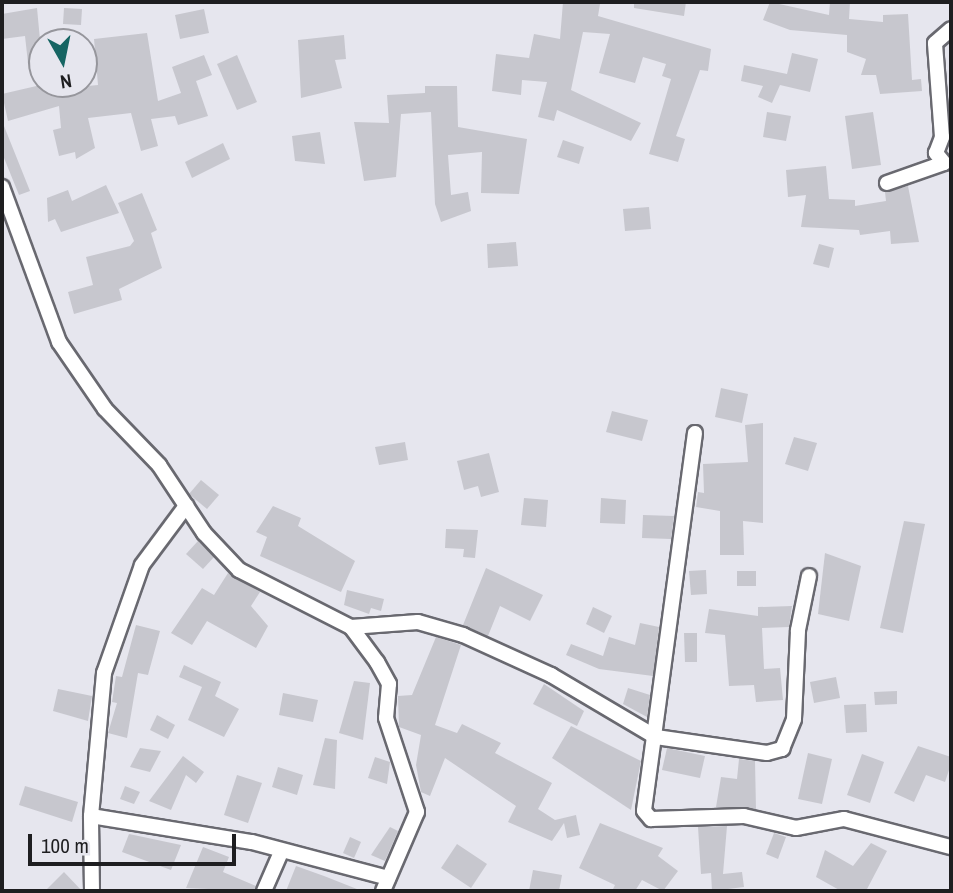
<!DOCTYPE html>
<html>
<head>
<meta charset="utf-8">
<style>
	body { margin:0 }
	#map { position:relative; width:953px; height:893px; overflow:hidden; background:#e6e6ee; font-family:"Archivo Narrow",sans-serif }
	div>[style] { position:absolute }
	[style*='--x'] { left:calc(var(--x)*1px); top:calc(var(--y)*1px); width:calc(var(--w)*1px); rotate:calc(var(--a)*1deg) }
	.building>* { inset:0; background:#c7c7ce }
	.roads { filter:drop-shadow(2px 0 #696970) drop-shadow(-2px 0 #696970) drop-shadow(0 2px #696970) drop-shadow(0 -2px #696970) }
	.minor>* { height:14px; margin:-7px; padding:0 7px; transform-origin:7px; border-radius:7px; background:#fff }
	span { translate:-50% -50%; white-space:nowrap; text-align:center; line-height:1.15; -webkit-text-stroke:7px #e6e6ee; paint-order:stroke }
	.frame { position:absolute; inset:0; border:4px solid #1e1e20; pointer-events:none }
	.north { position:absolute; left:28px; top:28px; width:70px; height:70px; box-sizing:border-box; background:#e6e6ee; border:2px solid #96969c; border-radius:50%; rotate:171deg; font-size:19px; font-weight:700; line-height:28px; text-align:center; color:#1e1e20 }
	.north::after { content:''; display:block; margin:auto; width:24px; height:32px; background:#166563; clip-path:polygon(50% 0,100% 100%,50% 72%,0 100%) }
	.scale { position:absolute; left:28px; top:834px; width:208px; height:32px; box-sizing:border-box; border:4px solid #1e1e20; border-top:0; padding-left:9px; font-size:21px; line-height:24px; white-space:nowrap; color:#1e1e20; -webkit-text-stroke:5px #e6e6ee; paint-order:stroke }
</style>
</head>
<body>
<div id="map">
	<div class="building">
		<div style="clip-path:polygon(563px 2px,600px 4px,598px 16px,711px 49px,708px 71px,700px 70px,676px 136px,685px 139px,678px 162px,649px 154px,671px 79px,662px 76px,666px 64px,643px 57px,635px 83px,599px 73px,610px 34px,583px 32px,571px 90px,641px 123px,631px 141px,557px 110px,554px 121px,538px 117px,547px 82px,522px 80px,521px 95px,492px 91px,496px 54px,529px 58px,534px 34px,560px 39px)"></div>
		<div style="clip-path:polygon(634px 2px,686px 2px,684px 16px,634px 8px)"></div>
		<div style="clip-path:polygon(770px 2px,829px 15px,830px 2px,850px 2px,849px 19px,883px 22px,883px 15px,908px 14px,912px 80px,921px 79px,922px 91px,880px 94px,876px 75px,861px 75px,866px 59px,847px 52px,847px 35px,790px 30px,763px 20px)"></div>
		<div style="clip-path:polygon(37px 8px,42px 61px,28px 63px,25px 36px,2px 39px,2px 14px)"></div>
		<div style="clip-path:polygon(64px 8px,82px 9px,81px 25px,63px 24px)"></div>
		<div style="clip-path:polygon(204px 9px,209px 33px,180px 39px,175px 15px)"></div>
		<div style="clip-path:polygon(147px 33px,158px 101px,181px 93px,172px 67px,204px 55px,212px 75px,196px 81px,208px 116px,178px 125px,175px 116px,151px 119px,158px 146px,141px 151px,131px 113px,88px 118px,95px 148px,76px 159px,75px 152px,59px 156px,53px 130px,61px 128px,59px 106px,8px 121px,2px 94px,45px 84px,46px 90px,98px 85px,94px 39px)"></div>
		<div style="clip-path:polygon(344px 35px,346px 59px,335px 60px,342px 88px,301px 98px,298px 40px)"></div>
		<div style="clip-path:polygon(792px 53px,818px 59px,810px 92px,780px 85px,772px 103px,758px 97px,763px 86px,741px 81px,744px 65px,787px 74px)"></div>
		<div style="clip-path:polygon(237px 55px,257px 102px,237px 110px,217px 64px)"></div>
		<div style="clip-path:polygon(425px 86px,457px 86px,458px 127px,527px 139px,519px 194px,481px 193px,482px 152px,448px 155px,451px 195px,468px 192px,471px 211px,441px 222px,435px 204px,431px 112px,401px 114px,396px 177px,364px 181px,354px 122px,389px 123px,387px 95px,425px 93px)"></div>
		<div style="clip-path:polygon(767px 112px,791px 116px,786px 141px,763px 137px)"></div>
		<div style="clip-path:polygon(873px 112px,881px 165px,852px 169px,845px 116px)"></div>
		<div style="clip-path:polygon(2px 121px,30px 191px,19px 195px,2px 153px)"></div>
		<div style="clip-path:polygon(320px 132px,325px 164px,295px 161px,292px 136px)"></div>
		<div style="clip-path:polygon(563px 140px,584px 147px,579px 164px,557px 157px)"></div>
		<div style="clip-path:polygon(223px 143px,230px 159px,192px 178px,185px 162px)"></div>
		<div style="clip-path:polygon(826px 166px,829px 199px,855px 200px,855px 206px,886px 201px,885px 192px,908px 186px,919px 242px,891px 244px,890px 231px,860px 235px,859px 230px,801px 227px,806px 195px,788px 197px,786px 170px)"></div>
		<div style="clip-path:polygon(106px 185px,119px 213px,61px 232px,55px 219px,48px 222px,47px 198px,68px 190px,72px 201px)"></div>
		<div style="clip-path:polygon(142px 193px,157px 230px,151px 233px,162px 268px,119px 289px,122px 300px,74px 314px,68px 292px,93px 285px,86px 257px,130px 246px,134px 241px,118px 203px)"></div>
		<div style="clip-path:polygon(649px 207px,651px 229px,625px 231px,623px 209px)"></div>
		<div style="clip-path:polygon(516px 242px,518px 266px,488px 268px,487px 244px)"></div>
		<div style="clip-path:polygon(819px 244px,834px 248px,829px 268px,813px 264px)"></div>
		<div style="clip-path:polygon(721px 388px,748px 394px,742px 423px,715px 417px)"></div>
		<div style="clip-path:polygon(612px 411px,648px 420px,642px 441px,606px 432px)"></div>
		<div style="clip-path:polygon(763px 423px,763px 523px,743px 521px,744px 555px,720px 555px,720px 511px,696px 507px,698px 492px,704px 493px,703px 464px,748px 462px,745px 425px)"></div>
		<div style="clip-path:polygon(794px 437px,817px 443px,808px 471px,785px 464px)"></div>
		<div style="clip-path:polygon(405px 442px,408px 460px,379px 465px,375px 447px)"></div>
		<div style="clip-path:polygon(489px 453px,499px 492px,481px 497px,478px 486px,464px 490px,457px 461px)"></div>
		<div style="clip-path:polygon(201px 480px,219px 495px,207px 509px,189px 494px)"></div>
		<div style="clip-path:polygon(524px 498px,548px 500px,546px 527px,521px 525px)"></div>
		<div style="clip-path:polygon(601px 498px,626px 500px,625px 524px,600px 523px)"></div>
		<div style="clip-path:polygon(273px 506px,301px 518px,298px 526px,355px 561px,341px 592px,260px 556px,267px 537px,256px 532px)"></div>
		<div style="clip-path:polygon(643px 515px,674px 516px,671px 539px,642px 538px)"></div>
		<div style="clip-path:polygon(904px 521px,925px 524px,903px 633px,880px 628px)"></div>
		<div style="clip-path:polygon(446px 529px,478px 530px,475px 558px,463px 557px,464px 549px,445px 548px)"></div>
		<div style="clip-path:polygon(198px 541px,214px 557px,203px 569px,186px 554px)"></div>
		<div style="clip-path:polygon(825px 553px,861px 566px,849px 621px,818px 614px)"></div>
		<div style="clip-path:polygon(486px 568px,543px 595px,530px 621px,500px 606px,488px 636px,463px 625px)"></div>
		<div style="clip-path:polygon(706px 570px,707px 594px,691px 595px,689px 571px)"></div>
		<div style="clip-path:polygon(737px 571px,756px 571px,756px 586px,737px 586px)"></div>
		<div style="clip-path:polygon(228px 573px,260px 592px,251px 606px,268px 626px,256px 648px,207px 621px,192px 645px,171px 633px,202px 588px,214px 595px)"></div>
		<div style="clip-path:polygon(347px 590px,384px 599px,381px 611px,371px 608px,369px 614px,344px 605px)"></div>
		<div style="clip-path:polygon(792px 606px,789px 627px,762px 628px,764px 669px,780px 668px,783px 700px,756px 702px,754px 685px,729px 686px,725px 635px,705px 633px,709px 609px,758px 616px,758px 607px)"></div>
		<div style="clip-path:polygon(593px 607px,612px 616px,604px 633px,586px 624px)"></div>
		<div style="clip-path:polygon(640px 623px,659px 627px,653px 676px,599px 669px,566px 655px,571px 644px,603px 656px,609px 637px,635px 645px)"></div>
		<div style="clip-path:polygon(136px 625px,160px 631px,148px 675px,138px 673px,127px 738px,108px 733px,117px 703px,112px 702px,116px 676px,122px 677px)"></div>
		<div style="clip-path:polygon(684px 633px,697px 633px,697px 662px,685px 662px)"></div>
		<div style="clip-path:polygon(436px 637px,461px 645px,435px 725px,457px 733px,462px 724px,501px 743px,495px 753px,552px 783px,538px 809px,555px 820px,576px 815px,580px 835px,567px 838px,564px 823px,552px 841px,508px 822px,516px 806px,445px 758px,430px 796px,421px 792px,416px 765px,421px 735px,399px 727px,398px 696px,412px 695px)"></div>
		<div style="clip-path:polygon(184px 665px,221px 682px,215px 696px,239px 709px,224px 737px,188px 720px,202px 687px,179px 677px)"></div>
		<div style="clip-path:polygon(836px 677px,840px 698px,814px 703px,810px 682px)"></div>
		<div style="clip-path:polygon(354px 681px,370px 683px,363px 740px,339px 733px)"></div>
		<div style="clip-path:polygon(544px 684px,584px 711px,577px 726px,533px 704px)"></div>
		<div style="clip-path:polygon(628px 688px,650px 695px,647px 717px,623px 704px)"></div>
		<div style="clip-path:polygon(58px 689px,92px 696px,88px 721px,53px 711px)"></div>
		<div style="clip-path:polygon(897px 691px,897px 704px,875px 705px,874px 692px)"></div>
		<div style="clip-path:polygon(283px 693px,318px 700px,313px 722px,279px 715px)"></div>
		<div style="clip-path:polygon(866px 704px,867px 732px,846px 733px,844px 705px)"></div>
		<div style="clip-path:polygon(157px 715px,175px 725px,168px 739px,150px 730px)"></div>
		<div style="clip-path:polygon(571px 726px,641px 761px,631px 810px,552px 758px)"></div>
		<div style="clip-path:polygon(325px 738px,337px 740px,335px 789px,313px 785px)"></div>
		<div style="clip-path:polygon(918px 746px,951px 757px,951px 764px,945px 782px,926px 775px,914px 802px,894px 793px)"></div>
		<div style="clip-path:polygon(140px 748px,161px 751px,150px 772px,130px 767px)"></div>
		<div style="clip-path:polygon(667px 748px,705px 756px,700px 778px,662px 770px)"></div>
		<div style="clip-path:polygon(808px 753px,832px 759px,822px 804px,798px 799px)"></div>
		<div style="clip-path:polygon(862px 754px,884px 762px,870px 803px,847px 795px)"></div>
		<div style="clip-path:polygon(183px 756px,204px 772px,196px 783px,186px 775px,171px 810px,149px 801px)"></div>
		<div style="clip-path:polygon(375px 757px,390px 762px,387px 784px,368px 778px)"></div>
		<div style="clip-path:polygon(739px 759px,755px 761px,756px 809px,716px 807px,721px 777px,737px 779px)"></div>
		<div style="clip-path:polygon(278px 767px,303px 775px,297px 795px,272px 787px)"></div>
		<div style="clip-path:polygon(237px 775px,262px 783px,248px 823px,224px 815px)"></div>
		<div style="clip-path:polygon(25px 786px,78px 802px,72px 822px,19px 805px)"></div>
		<div style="clip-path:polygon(125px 786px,140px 792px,134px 804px,120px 799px)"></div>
		<div style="clip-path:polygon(600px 823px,663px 848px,658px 856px,678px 871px,663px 891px,642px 880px,635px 891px,612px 891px,615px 885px,579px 868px)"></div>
		<div style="clip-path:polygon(727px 826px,723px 874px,742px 872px,744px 887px,712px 891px,711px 873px,701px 874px,698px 827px)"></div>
		<div style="clip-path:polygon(390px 827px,398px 831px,385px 861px,371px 855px)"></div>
		<div style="clip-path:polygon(774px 833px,786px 837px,778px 859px,766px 854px)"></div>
		<div style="clip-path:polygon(129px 834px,181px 845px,171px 870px,122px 852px)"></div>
		<div style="clip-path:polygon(350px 837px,361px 842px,354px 858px,343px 853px)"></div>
		<div style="clip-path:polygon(871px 843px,887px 851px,866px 891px,841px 891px,816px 877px,825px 850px,853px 866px)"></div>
		<div style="clip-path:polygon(457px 844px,487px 864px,471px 888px,441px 868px)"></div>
		<div style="clip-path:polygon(203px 847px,229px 857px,223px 872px,256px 886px,254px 891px,186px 888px)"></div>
		<div style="clip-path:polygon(296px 866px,324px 876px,362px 891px,286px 891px)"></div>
		<div style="clip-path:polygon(533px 870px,562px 875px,559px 891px,529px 891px)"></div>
		<div style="clip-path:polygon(64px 872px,82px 891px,45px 891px)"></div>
	</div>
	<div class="roads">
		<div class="minor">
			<div style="--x:887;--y:183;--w:60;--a:-19.3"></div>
			<div style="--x:944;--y:163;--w:13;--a:-129"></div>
			<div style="--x:936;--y:153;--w:17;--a:-69"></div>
			<div style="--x:942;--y:137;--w:94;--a:-94.3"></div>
			<div style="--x:935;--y:43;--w:21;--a:-41"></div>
			<div style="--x:2;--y:187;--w:165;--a:69.8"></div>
			<div style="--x:59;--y:342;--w:81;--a:55.5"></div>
			<div style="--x:105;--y:409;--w:78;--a:46"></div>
			<div style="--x:159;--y:465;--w:82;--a:56.5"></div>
			<div style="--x:204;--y:533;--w:51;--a:46.6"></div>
			<div style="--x:239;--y:570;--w:126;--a:27"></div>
			<div style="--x:351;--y:627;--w:44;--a:53.4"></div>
			<div style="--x:377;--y:662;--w:25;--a:61"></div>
			<div style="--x:389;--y:684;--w:34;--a:95"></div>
			<div style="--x:386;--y:718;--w:99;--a:71.7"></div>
			<div style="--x:417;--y:812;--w:86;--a:113.3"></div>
			<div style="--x:695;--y:433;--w:381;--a:97.7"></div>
			<div style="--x:644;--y:811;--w:11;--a:49"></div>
			<div style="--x:651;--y:819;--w:93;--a:-1.8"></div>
			<div style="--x:744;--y:816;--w:53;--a:13"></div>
			<div style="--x:796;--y:828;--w:49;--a:-10.6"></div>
			<div style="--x:844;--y:819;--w:111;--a:14.7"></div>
			<div style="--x:351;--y:627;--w:67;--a:-4.3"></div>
			<div style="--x:418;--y:622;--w:47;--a:16.1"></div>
			<div style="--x:463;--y:635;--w:97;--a:24.4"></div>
			<div style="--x:551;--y:675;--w:122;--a:30.6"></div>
			<div style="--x:656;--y:737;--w:112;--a:8.2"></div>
			<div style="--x:767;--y:753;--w:16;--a:-15"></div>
			<div style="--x:782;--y:749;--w:32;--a:-68"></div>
			<div style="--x:794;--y:719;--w:89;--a:-87.4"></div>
			<div style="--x:798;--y:630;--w:55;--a:-78.5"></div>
			<div style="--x:91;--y:816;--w:163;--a:9.2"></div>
			<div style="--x:252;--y:842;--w:141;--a:14.8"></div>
			<div style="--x:92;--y:891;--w:75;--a:-90.8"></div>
			<div style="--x:91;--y:816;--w:144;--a:-84.8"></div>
			<div style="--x:104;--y:673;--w:114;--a:-70.6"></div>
			<div style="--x:142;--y:565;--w:74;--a:-53.3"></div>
			<div style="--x:264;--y:891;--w:43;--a:-66.4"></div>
		</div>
	</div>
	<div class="frame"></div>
	<div class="north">N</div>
	<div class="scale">100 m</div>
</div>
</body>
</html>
